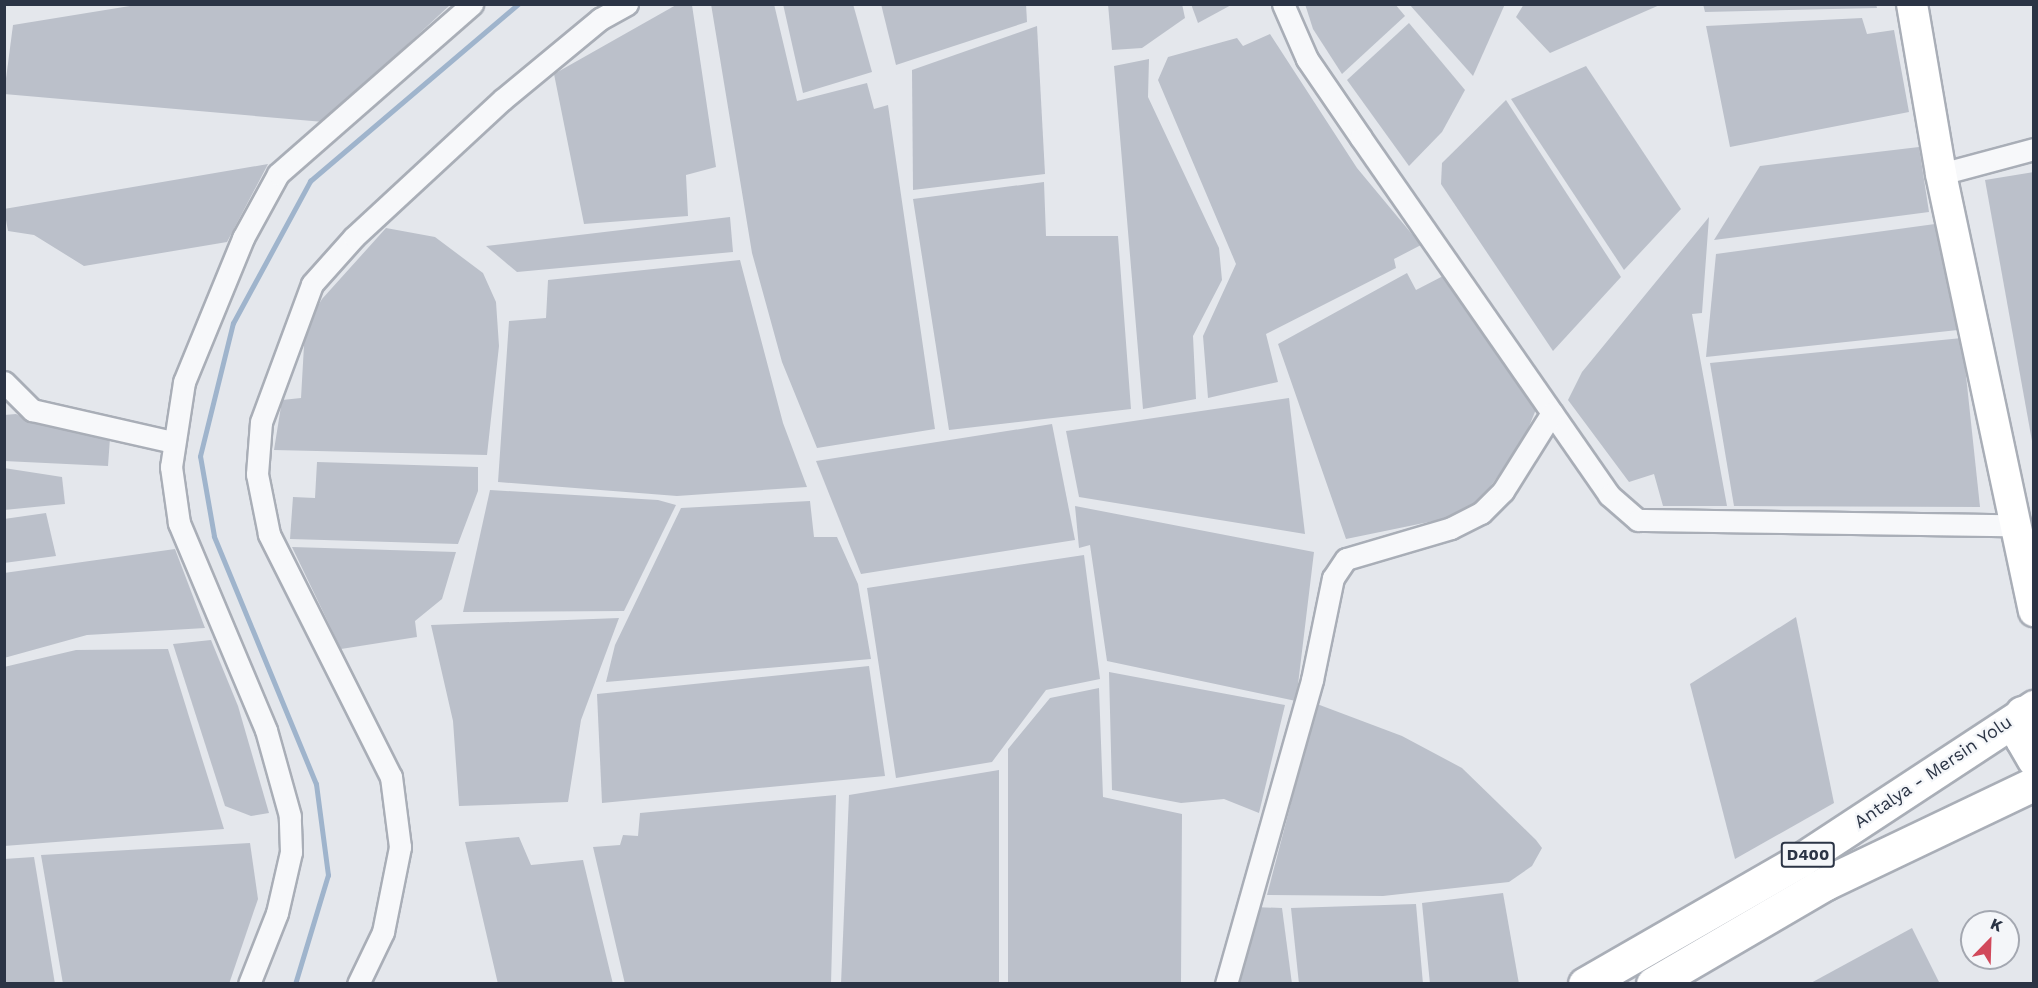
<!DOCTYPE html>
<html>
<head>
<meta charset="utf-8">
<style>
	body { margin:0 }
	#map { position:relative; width:2038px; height:988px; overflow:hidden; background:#e4e7ec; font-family:"Work Sans",sans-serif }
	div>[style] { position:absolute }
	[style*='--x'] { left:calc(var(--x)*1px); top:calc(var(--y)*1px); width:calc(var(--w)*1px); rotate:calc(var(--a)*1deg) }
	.stream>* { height:5px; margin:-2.5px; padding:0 2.5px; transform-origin:2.5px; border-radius:2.5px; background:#9fb4cc }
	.building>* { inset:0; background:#bbc0ca }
	.roads { filter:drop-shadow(2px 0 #a9aeb7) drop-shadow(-2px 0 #a9aeb7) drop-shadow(0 2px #a9aeb7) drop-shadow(0 -2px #a9aeb7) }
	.street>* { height:21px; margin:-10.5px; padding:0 10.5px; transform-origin:10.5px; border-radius:10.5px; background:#f7f8fa }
	.secondary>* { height:30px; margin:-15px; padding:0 15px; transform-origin:15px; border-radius:15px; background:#fff }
	.highway>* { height:33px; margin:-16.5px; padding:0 16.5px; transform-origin:16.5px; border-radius:16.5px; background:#fff }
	span { translate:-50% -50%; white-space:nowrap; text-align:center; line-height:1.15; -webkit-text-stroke:4.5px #f4f6f9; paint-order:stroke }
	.shield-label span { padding:2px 4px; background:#f4f6f9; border:2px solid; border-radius:4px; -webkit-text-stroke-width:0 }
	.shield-label { font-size:16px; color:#2b3445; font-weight:700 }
	.street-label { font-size:18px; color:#2b3445 }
	.frame { position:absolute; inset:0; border:6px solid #2b3445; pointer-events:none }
	.north { position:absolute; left:1960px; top:910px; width:60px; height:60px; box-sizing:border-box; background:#f4f6f9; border:2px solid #a4a8b1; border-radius:50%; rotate:23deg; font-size:16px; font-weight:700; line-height:24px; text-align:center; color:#2b3445 }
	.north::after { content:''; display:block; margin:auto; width:21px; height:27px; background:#d1495b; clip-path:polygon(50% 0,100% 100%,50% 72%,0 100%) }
</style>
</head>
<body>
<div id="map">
	<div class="stream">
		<div style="--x:295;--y:984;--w:114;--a:-73.2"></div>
		<div style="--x:328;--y:875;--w:92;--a:-97.5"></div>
		<div style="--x:316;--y:784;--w:268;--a:-112.4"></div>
		<div style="--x:214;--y:536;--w:81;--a:-99.9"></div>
		<div style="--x:200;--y:456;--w:137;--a:-76.1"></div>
		<div style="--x:233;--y:323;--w:162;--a:-61.5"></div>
		<div style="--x:310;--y:181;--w:273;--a:-40.4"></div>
	</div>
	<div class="building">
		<div style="clip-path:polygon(711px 4px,774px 4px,797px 101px,867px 83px,874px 109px,888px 105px,935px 429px,817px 448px,782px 362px,752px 253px)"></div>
		<div style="clip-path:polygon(783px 4px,853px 4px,872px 72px,803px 93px)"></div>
		<div style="clip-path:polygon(881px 4px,1026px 4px,1027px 22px,896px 65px)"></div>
		<div style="clip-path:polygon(1108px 4px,1182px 4px,1185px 18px,1142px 48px,1112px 50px)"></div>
		<div style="clip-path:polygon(1191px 4px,1233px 4px,1198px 23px)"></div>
		<div style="clip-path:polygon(1305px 4px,1395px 4px,1405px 16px,1342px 74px,1313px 29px)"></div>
		<div style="clip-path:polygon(1409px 4px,1505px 4px,1473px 76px)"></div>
		<div style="clip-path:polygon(1524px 4px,1662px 4px,1550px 53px,1516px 17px)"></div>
		<div style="clip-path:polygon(1703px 4px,1876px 4px,1877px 8px,1705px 12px)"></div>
		<div style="clip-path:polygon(136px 5px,450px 5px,324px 122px,4px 94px,13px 25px)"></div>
		<div style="clip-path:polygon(676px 5px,692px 5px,716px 167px,686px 175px,688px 216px,584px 224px,554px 74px)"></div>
		<div style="clip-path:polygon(1862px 18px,1867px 34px,1894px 30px,1909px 112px,1730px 147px,1706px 26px)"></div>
		<div style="clip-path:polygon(1409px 23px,1465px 90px,1442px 132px,1409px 166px,1347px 80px)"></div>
		<div style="clip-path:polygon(1037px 26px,1045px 174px,913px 190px,912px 70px)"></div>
		<div style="clip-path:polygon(1270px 34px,1357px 168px,1421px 245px,1394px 259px,1396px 268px,1266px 334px,1278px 382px,1208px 398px,1203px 336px,1236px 264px,1158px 80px,1168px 57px,1237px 38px,1243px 46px)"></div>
		<div style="clip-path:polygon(1149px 59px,1148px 97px,1219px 248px,1222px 280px,1193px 336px,1196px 399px,1143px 409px,1114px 66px)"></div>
		<div style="clip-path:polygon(1586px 66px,1681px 209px,1624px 270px,1511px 99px)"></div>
		<div style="clip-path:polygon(1506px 100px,1621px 277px,1553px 351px,1441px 184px,1442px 163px)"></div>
		<div style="clip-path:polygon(1919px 147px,1929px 212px,1714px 240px,1760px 166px)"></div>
		<div style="clip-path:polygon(268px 164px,227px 242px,84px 266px,34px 235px,8px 231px,4px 209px)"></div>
		<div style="clip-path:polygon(2034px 172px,2034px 441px,2032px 441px,1985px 180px)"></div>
		<div style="clip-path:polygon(1044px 182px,1046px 236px,1118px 236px,1131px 409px,949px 430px,913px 199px)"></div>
		<div style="clip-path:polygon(730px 217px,733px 252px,517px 272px,486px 246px)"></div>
		<div style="clip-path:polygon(1709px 217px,1702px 313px,1692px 314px,1727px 506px,1663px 506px,1654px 474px,1629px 482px,1568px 400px,1582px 372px)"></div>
		<div style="clip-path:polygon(1935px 224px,1958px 330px,1706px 357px,1716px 254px)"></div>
		<div style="clip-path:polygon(386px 228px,435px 237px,483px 273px,496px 302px,499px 346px,487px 455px,274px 450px,282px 400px,301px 398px,305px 328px,322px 299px)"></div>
		<div style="clip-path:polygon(740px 260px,783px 423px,807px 487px,677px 496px,498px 482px,509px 321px,546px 318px,548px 280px)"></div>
		<div style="clip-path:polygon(1407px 273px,1416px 290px,1445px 275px,1537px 407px,1523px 441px,1485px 494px,1458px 516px,1346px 539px,1278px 344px)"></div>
		<div style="clip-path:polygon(1962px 338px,1980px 507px,1734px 506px,1710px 363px)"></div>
		<div style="clip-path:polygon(1289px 398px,1305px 534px,1079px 497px,1066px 431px)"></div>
		<div style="clip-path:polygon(16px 414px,32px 422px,110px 438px,108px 466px,4px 461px,4px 415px)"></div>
		<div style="clip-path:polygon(1052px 424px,1075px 540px,861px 574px,816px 461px)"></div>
		<div style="clip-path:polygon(317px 462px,478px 467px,478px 491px,458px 544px,290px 539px,293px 497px,315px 498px)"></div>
		<div style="clip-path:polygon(4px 468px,62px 477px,65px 504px,4px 510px)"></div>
		<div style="clip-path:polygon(490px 490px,658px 500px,676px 505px,624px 611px,463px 612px)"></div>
		<div style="clip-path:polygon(810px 501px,814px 537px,837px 537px,858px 584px,871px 659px,606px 682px,615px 645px,681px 508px)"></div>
		<div style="clip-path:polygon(1075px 506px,1314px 552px,1296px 701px,1107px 661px,1090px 545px,1079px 548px)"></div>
		<div style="clip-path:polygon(46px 513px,56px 556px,4px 563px,4px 519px)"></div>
		<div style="clip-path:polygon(292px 547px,456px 552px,442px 599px,415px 621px,417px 637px,341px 649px)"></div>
		<div style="clip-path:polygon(175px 549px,205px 628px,87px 635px,4px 658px,4px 573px)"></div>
		<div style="clip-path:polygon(1084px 555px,1100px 679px,1046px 690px,992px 762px,896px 778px,867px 588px)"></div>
		<div style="clip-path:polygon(1796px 617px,1834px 803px,1735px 859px,1690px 684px)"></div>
		<div style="clip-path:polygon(619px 618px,581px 720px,568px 802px,459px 806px,453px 721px,431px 625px)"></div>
		<div style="clip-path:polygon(211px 640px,238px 706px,269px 813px,251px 816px,225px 806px,173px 644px)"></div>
		<div style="clip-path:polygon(168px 649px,224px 829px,4px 846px,4px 667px,76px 650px)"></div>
		<div style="clip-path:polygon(869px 666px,885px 776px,602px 803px,597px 694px)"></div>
		<div style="clip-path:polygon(1109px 672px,1285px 705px,1259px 813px,1224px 799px,1181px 803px,1112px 790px)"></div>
		<div style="clip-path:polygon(1099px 688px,1103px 797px,1182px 814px,1181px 984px,1008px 984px,1008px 749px,1050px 698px)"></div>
		<div style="clip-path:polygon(1317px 704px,1402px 736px,1462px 768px,1536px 840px,1542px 848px,1532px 866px,1509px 882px,1383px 896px,1267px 895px)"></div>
		<div style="clip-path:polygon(999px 770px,999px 984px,841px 984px,849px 795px)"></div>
		<div style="clip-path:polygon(836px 795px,831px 984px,625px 984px,593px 847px,620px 845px,623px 835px,638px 836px,640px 813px)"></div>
		<div style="clip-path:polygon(519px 837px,531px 865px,583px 860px,613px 984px,498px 984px,465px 842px)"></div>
		<div style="clip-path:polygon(250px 843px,258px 899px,229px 984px,63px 984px,41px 855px)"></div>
		<div style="clip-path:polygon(34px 857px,55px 984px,4px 984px,4px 859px)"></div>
		<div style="clip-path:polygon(1503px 893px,1519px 984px,1430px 984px,1422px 903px)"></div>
		<div style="clip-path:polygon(1416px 904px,1423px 984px,1299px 984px,1291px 908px)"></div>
		<div style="clip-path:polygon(1253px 907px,1282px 908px,1292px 984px,1234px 984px)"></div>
		<div style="clip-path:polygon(1912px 928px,1940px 984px,1809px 984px)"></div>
	</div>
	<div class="roads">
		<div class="street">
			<div style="--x:1283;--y:4;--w:60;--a:66.4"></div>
			<div style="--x:1307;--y:59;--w:96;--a:55.6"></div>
			<div style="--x:1361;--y:138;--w:435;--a:55.2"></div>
			<div style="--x:1609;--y:495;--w:38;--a:41"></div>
			<div style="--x:1638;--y:520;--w:376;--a:0.8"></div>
			<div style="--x:1941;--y:174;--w:96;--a:-15"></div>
			<div style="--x:4;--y:382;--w:40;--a:45"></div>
			<div style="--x:32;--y:410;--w:145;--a:12.8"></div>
			<div style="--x:249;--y:984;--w:76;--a:-68.5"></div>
			<div style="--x:277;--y:913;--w:63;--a:-77.1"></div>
			<div style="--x:291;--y:852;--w:36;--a:-92"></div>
			<div style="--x:290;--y:816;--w:89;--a:-105.6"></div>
			<div style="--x:266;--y:730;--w:225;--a:-112.8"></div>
			<div style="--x:179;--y:523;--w:57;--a:-98.1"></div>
			<div style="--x:171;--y:467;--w:86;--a:-81.3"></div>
			<div style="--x:184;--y:382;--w:156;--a:-67.7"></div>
			<div style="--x:243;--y:238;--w:73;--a:-61.3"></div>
			<div style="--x:278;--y:174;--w:258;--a:-41.2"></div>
			<div style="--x:358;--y:984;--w:58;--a:-64.3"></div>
			<div style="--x:383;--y:932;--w:87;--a:-78.7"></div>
			<div style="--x:400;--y:847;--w:71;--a:-97.3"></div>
			<div style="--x:391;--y:777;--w:272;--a:-116.7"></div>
			<div style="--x:269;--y:534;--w:61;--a:-101.3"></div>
			<div style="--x:257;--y:474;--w:52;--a:-85.6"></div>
			<div style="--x:261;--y:422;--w:147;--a:-69.7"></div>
			<div style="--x:312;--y:284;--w:63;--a:-48.2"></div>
			<div style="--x:354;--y:237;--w:202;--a:-42.8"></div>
			<div style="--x:502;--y:100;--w:127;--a:-39.6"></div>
			<div style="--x:600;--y:19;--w:31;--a:-29"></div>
			<div style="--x:1226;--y:984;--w:316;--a:-74.2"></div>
			<div style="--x:1312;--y:680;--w:104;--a:-78.4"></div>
			<div style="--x:1333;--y:578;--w:23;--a:-56"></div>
			<div style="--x:1346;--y:559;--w:109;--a:-16.4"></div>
			<div style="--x:1451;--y:528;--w:34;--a:-27"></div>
			<div style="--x:1481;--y:513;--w:31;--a:-45"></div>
			<div style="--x:1503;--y:491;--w:92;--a:-57.9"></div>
		</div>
		<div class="secondary">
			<div style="--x:1912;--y:4;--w:172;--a:80.3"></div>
			<div style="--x:1941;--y:174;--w:447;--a:78"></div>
		</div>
		<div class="highway">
			<div style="--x:2022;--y:713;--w:26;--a:90"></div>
			<div style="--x:2022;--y:739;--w:24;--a:60"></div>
			<div style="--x:1585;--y:984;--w:249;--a:-29.9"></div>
			<div style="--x:1801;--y:860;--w:279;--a:-33.3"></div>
			<div style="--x:1653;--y:984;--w:200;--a:-30.3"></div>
			<div style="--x:1826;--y:883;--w:230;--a:-25.5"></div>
		</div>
	</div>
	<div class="shield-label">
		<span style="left:1808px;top:855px">D400</span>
	</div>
	<div class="street-label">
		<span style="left:1933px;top:772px;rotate:-34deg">Antalya - Mersin Yolu</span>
	</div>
	<div class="frame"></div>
	<div class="north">K</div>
</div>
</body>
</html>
